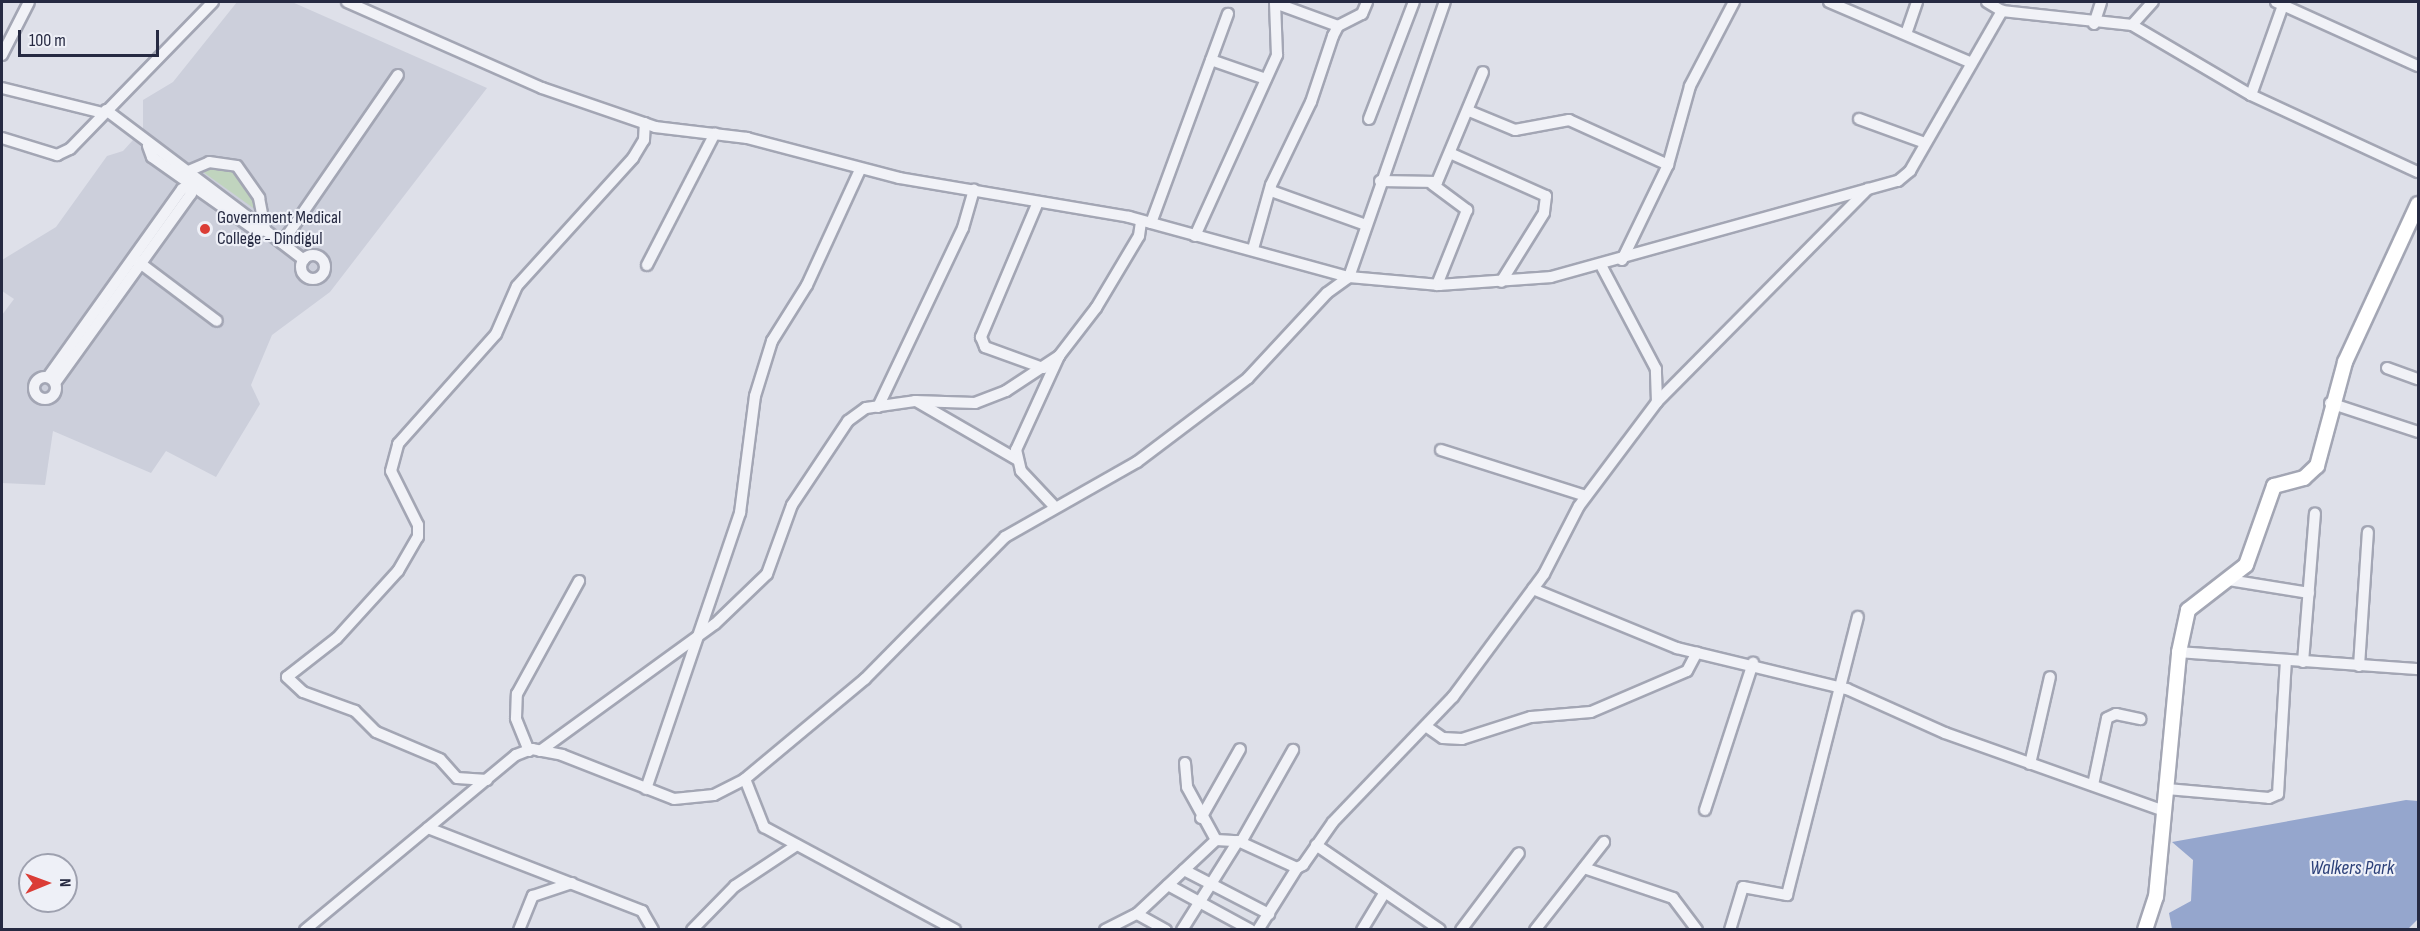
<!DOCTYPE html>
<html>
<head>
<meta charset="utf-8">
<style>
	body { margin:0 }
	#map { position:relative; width:2420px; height:931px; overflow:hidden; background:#dee0e9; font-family:"Sofia Sans Condensed",sans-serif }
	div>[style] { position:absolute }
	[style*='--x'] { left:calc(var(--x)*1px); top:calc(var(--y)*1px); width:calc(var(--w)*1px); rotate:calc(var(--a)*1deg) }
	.built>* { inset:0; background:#cccfdb }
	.green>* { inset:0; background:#c0d4be }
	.water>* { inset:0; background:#95a6cd }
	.roads { filter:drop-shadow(2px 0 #a3a6b4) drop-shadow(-2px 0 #a3a6b4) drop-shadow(0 2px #a3a6b4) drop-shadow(0 -2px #a3a6b4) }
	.minor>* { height:10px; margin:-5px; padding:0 5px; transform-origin:5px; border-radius:5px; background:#f1f2f7 }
	.minor>.ring { margin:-5px; padding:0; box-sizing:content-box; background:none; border:10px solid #f1f2f7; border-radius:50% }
	.major>* { height:14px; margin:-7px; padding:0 7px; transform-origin:7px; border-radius:7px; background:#fff }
	.dots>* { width:16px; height:16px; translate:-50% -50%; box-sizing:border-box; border:3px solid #eef0f7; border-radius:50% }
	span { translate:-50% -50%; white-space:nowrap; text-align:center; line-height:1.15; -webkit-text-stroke:4.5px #eef0f7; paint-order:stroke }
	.poi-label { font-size:18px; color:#262a42 }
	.left { translate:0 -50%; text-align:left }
	.water-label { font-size:20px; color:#2c4079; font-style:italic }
	.frame { position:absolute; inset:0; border:3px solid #262a42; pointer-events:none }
	.north { position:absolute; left:18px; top:853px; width:60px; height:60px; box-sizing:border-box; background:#eef0f7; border:2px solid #9ea1af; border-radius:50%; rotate:89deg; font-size:16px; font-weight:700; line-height:24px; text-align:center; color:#262a42 }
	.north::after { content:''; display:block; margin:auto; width:21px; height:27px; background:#db3d36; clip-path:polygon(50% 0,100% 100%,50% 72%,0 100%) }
	.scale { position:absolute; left:18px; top:30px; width:141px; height:27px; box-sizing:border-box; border:3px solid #262a42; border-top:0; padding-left:8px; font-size:18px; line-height:21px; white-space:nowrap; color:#262a42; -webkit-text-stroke:4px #eef0f7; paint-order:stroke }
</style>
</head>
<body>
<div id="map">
	<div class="built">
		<div style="clip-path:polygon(237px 2px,292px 2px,487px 88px,330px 292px,272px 335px,251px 385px,260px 404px,216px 477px,166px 451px,151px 473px,53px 431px,45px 485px,2px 483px,2px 315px,14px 299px,2px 291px,2px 260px,56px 227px,107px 156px,123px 151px,143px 129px,143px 100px,173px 82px)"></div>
	</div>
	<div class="green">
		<div style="clip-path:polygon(206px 166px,233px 170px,260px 213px,199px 169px)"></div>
	</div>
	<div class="water">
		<div style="clip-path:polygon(2406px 800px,2418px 801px,2418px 919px,2408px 929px,2172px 929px,2169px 913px,2191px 901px,2193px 860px,2172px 842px)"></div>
	</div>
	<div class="roads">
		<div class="minor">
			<div style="--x:347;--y:2;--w:213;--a:23.8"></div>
			<div style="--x:542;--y:88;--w:120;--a:19"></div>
			<div style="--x:655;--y:127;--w:93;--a:6.8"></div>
			<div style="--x:747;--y:138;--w:157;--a:14.7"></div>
			<div style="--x:899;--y:178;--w:233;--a:9.6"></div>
			<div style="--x:1129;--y:217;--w:228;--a:15.3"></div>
			<div style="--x:1349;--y:277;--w:291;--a:-70.8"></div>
			<div style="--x:1829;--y:2;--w:153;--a:23.1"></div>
			<div style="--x:1987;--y:2;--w:17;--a:31"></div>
			<div style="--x:2276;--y:2;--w:156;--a:24.3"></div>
			<div style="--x:2094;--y:24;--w:23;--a:-72"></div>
			<div style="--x:2132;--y:25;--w:138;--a:30.5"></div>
			<div style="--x:2251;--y:95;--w:184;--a:24.8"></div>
			<div style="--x:1906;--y:34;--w:34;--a:-71"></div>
			<div style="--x:2;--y:55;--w:59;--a:-63"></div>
			<div style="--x:1211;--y:60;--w:58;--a:19.1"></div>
			<div style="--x:2;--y:88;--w:104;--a:13.9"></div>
			<div style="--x:2251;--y:95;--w:96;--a:-70.4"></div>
			<div style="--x:106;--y:110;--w:199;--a:37"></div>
			<div style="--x:265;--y:230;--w:7;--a:164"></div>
			<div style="--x:258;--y:232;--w:130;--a:-144.7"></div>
			<div style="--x:152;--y:157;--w:12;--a:-110"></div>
			<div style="--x:1469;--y:111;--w:50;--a:22.4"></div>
			<div style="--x:1515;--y:130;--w:55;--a:-10.5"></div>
			<div style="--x:1569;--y:120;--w:109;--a:24.4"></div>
			<div style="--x:1369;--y:119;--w:125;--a:-69"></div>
			<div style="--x:1859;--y:119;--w:70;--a:20"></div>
			<div style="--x:2;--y:138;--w:58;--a:17.2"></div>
			<div style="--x:57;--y:155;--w:14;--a:-25"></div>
			<div style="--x:70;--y:149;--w:205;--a:-45.8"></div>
			<div style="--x:1452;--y:154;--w:103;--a:24.1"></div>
			<div style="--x:1546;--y:196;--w:17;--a:97"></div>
			<div style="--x:1544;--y:213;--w:81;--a:121.9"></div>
			<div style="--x:186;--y:172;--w:25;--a:-23"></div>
			<div style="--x:209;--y:162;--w:28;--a:8"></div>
			<div style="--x:237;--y:166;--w:39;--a:55"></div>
			<div style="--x:259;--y:198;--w:33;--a:79"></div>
			<div style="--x:265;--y:230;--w:49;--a:37.6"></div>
			<div style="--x:1380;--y:181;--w:57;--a:1"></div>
			<div style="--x:1437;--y:182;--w:119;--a:-67.3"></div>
			<div style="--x:1432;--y:184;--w:44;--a:36.6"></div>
			<div style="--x:1467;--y:210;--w:81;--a:111.8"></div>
			<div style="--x:1271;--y:191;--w:98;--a:19.7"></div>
			<div style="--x:1038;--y:202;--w:147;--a:112.9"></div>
			<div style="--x:981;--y:337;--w:11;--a:68"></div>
			<div style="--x:985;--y:347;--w:62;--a:19.9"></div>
			<div style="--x:1151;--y:223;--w:223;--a:-69.8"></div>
			<div style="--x:1195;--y:236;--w:199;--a:-65.6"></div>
			<div style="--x:1277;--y:55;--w:52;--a:-92.2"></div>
			<div style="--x:1275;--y:3;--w:67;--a:20.1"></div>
			<div style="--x:282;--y:243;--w:204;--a:-55.4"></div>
			<div style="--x:1253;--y:249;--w:66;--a:-74.3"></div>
			<div style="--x:1271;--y:185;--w:92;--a:-64.3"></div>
			<div style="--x:1311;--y:102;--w:70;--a:-71.6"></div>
			<div style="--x:1333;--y:36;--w:11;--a:-63"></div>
			<div style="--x:1338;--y:26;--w:27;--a:-27"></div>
			<div style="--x:1362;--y:14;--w:13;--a:-67"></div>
			<div class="ring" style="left:301px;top:255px;width:14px;height:14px"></div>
			<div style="--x:136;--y:260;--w:101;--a:37"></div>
			<div style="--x:1622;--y:260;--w:106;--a:-64.2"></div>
			<div style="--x:1668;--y:165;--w:82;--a:-74.4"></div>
			<div style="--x:1690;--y:86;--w:95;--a:-62.4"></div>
			<div style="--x:647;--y:265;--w:148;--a:-62.7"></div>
			<div style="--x:2387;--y:368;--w:33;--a:20"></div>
			<div class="ring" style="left:34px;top:377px;width:12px;height:12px"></div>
			<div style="--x:48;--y:377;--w:231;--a:-54.5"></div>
			<div style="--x:182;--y:189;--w:10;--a:-24"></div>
			<div style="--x:55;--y:383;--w:233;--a:-54.3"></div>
			<div style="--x:191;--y:194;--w:13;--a:-77"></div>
			<div style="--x:916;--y:401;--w:116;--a:30.1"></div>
			<div style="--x:1657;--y:402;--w:300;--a:-45.3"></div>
			<div style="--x:2330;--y:403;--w:93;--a:18.2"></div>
			<div style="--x:878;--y:407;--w:198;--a:-64.6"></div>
			<div style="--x:963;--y:228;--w:40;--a:-74"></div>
			<div style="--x:1441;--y:450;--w:152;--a:17.6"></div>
			<div style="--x:1053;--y:505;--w:47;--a:-133.3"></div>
			<div style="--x:1021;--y:471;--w:22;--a:-103"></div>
			<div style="--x:1016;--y:450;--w:103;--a:-65.4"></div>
			<div style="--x:2229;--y:580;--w:81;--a:9.2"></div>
			<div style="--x:1533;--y:589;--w:156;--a:22.3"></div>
			<div style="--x:1677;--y:648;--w:175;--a:13.6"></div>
			<div style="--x:1847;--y:689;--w:107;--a:24.2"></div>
			<div style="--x:1945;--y:733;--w:232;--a:19.6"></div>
			<div style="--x:2179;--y:652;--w:240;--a:4.1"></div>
			<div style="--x:2303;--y:662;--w:149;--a:-85.4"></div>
			<div style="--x:2359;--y:666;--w:134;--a:-86.2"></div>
			<div style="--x:1427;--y:727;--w:19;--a:35"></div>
			<div style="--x:1443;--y:738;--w:19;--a:3"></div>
			<div style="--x:1462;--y:739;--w:72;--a:-17.7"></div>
			<div style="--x:1531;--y:717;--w:60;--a:-4.8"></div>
			<div style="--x:1591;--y:712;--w:104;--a:-23.1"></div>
			<div style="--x:1687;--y:671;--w:21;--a:-62"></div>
			<div style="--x:529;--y:751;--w:35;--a:-112"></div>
			<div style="--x:516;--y:718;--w:24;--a:-88"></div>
			<div style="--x:517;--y:694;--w:129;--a:-61.2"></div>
			<div style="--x:540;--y:751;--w:216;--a:-36"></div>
			<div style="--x:715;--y:624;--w:72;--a:-43.9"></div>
			<div style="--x:767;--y:574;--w:73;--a:-70.1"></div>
			<div style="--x:792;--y:505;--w:101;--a:-56.3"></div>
			<div style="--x:848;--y:421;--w:22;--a:-36"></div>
			<div style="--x:866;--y:408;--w:49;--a:-8.1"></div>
			<div style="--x:915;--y:401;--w:60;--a:1.9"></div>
			<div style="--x:975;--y:403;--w:33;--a:-21"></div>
			<div style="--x:1006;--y:391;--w:64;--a:-33.4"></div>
			<div style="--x:1059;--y:356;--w:61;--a:-52.4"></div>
			<div style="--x:1096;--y:308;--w:84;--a:-59.2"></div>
			<div style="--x:1139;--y:236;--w:15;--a:-82"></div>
			<div style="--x:1185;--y:763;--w:24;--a:85"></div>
			<div style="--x:1187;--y:787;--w:60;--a:61.3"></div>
			<div style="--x:2030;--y:764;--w:89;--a:-77.1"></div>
			<div style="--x:745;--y:779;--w:52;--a:68.4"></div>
			<div style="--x:764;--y:827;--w:217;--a:28.3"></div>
			<div style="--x:487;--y:780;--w:30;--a:-176"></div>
			<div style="--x:457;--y:778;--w:25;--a:-132"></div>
			<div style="--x:440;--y:759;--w:69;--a:-157.1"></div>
			<div style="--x:376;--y:732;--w:30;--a:-135"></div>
			<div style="--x:355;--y:711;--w:55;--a:-159.9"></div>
			<div style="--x:303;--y:692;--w:22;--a:-137"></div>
			<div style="--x:287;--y:677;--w:63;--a:-38"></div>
			<div style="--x:337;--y:638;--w:91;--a:-47.7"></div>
			<div style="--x:398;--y:571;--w:39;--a:-60"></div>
			<div style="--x:418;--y:537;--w:12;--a:-90"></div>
			<div style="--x:418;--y:525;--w:60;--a:-116.6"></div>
			<div style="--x:391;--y:471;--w:28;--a:-75"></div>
			<div style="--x:398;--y:444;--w:147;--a:-48.3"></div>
			<div style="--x:496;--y:334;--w:52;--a:-66.4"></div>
			<div style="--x:517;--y:286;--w:173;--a:-47.8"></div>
			<div style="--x:633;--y:158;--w:21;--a:-59"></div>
			<div style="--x:644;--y:140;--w:17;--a:-87"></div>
			<div style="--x:2093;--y:785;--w:68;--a:-78.2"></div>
			<div style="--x:2107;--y:718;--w:10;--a:-24"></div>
			<div style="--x:2116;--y:714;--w:25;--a:12"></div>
			<div style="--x:646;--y:789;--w:292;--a:-71.2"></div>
			<div style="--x:740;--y:513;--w:118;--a:-82.7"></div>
			<div style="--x:755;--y:396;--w:58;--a:-72.8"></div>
			<div style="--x:772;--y:341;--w:66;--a:-58"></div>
			<div style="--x:807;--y:285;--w:127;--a:-65.3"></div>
			<div style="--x:2167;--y:789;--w:102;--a:5"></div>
			<div style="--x:2269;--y:798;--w:10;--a:-24"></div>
			<div style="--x:2278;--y:794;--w:133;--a:-86.6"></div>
			<div style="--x:1705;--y:810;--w:155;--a:-71.9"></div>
			<div style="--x:1201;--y:818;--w:79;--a:-60.5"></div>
			<div style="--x:428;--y:828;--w:230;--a:21.2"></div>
			<div style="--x:642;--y:911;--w:22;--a:60"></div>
			<div style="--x:1241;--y:842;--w:106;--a:-60.5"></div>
			<div style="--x:1316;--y:845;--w:150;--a:34.4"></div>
			<div style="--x:1584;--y:868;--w:94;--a:18.6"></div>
			<div style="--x:1673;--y:898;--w:40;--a:53"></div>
			<div style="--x:1184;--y:870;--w:96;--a:27.4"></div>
			<div style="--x:1168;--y:885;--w:94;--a:28.5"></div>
			<div style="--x:1137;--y:914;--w:33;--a:29"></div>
			<div style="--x:305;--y:930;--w:274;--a:-39.7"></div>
			<div style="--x:516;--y:755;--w:17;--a:-21"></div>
			<div style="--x:532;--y:749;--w:31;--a:11"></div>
			<div style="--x:562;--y:755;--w:120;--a:21.4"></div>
			<div style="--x:674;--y:799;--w:40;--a:-5.7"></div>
			<div style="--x:714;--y:795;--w:35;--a:-27"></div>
			<div style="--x:745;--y:779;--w:156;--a:-39.8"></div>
			<div style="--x:865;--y:679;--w:199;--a:-45.4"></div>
			<div style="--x:1005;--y:537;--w:152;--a:-29.6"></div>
			<div style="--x:1137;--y:462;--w:139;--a:-37.1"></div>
			<div style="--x:1248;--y:378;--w:116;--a:-47.1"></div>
			<div style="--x:1327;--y:293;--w:27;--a:-36"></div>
			<div style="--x:1349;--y:277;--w:91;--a:5"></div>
			<div style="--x:1440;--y:285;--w:111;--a:-4.1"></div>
			<div style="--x:1551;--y:277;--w:360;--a:-15.5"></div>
			<div style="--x:1898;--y:181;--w:16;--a:-40"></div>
			<div style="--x:1910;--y:171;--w:185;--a:-60.1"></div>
			<div style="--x:2002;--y:11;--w:131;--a:6.1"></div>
			<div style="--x:2132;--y:25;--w:31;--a:-48"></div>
			<div style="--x:519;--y:930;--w:37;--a:-68"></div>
			<div style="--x:533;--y:896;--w:41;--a:-18.4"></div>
			<div style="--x:692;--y:930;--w:62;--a:-45.7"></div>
			<div style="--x:735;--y:886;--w:74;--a:-33.5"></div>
			<div style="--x:1105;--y:930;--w:36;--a:-27"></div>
			<div style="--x:1137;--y:914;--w:108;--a:-43.1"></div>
			<div style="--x:1216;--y:840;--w:22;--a:3"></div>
			<div style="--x:1238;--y:841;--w:65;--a:24.6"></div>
			<div style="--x:1297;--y:868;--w:7;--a:-27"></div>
			<div style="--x:1303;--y:865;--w:52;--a:-55.1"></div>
			<div style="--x:1333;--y:822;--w:173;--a:-46.2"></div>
			<div style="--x:1453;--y:697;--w:153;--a:-53.5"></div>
			<div style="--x:1544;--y:574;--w:76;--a:-62.8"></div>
			<div style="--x:1579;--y:506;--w:130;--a:-53.1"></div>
			<div style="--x:1657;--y:402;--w:33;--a:-92"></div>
			<div style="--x:1656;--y:369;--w:115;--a:-117.9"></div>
			<div style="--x:1182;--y:930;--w:105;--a:-57.8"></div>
			<div style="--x:1258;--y:930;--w:73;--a:-57.8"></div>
			<div style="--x:1362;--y:930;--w:44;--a:-58.8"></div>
			<div style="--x:1461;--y:930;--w:96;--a:-53"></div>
			<div style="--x:1535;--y:930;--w:112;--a:-51.9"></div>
			<div style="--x:1730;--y:930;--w:45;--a:-73.2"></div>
			<div style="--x:1743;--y:887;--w:45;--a:10.3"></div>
			<div style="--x:1787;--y:895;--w:287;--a:-75.7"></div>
		</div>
		<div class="major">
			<div style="--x:2145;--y:930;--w:35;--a:-72"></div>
			<div style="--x:2156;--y:897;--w:246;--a:-84.6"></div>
			<div style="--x:2179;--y:652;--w:43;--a:-77.9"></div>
			<div style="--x:2188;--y:610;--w:73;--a:-37.8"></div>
			<div style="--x:2246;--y:565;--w:84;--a:-70.5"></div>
			<div style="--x:2274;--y:486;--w:31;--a:-15"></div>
			<div style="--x:2304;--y:478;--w:18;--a:-43"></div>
			<div style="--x:2317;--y:466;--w:108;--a:-74.9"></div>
			<div style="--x:2345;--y:362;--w:174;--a:-65.2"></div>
		</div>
	</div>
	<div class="dots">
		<div style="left:205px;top:229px;background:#db3d36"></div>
	</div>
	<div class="poi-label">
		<span class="left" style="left:217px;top:229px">Government Medical<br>College - Dindigul</span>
	</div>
	<div class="water-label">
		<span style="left:2352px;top:868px">Walkers Park</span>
	</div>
	<div class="frame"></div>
	<div class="north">N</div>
	<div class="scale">100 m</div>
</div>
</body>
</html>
